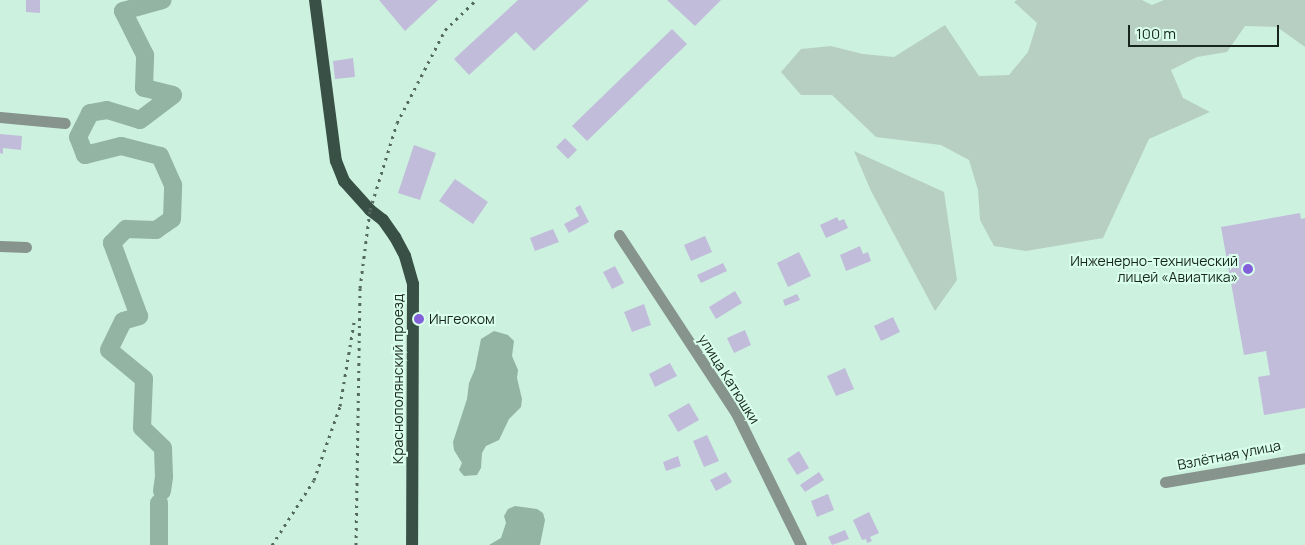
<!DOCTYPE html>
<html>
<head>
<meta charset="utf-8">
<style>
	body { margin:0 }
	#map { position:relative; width:1305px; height:545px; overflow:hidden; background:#ccf1df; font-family:Manrope,sans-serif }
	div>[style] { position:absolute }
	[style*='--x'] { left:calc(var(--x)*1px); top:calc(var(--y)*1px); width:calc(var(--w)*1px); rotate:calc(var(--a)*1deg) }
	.green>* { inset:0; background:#b7cfc3 }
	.water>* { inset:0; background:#93b3a3 }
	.river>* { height:18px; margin:-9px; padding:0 9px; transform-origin:9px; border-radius:9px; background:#93b3a3 }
	.building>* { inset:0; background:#c1bcda }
	.minor>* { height:11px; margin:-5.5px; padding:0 5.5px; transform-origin:5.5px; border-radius:5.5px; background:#86948d }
	.major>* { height:12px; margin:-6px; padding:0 6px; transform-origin:6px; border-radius:6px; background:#385045 }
	.rail>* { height:3px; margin-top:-1.5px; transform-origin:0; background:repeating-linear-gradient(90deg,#556b60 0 2.5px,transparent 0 7.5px) }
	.dots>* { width:14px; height:14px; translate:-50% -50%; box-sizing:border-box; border:2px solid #d9feec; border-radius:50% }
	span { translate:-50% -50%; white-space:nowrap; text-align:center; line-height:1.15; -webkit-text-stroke:4px #d9feec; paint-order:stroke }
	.poi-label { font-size:14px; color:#17251e }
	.right { translate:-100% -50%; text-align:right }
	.left { translate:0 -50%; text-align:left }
	.street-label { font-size:14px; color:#17251e }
	.scale { position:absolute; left:1128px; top:25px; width:151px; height:22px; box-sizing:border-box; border:2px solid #17251e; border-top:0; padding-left:6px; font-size:15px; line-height:18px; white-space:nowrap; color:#17251e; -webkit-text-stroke:4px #d9feec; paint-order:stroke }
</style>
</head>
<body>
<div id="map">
	<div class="green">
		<div style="clip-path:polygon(1017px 0,1142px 0,1152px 5px,1164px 0,1305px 0,1305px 47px,1277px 27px,1245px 26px,1227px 52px,1197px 57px,1171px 70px,1183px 98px,1210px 112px,1149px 139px,1103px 238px,1026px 251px,994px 246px,980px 220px,978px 190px,969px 160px,941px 145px,876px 137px,832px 95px,801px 95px,781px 72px,801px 49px,831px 46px,863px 54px,894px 57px,945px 25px,979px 76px,1009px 75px,1028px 52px,1037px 23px,1014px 2px)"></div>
		<div style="clip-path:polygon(854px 151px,944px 192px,957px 280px,935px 311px,871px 191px)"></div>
	</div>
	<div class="water">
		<div style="clip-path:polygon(494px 331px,508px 335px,514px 341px,512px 356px,518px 370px,517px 378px,522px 399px,521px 407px,509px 419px,499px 440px,486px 446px,482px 453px,481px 468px,477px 475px,464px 476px,459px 470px,462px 463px,454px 450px,453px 442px,467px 399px,469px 383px,475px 369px,481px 339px)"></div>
		<div style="clip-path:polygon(515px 506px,537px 509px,543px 513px,545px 520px,540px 545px,489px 545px,501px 538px,506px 523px,504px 516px,508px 509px)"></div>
	</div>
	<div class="river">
		<div style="--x:162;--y:491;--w:14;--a:-82"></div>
		<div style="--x:164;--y:477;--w:29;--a:-92"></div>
		<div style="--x:163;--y:448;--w:29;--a:-136"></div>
		<div style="--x:142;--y:428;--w:49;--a:-87.7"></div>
		<div style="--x:144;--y:379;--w:45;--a:-140.4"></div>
		<div style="--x:109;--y:350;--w:32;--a:-64"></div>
		<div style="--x:123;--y:321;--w:17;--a:-17"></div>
		<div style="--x:139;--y:316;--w:78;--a:-110.3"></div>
		<div style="--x:112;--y:243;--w:20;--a:-45"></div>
		<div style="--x:126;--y:229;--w:30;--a:2"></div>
		<div style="--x:156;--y:230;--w:19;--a:-35"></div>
		<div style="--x:172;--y:219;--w:34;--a:-88"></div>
		<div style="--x:173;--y:185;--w:32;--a:-114"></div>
		<div style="--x:160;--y:156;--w:40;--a:-165.6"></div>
		<div style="--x:121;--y:146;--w:37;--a:166"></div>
		<div style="--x:85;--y:155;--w:19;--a:-111"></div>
		<div style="--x:78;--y:137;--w:27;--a:-63"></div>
		<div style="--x:90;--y:113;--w:17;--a:-10"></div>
		<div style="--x:107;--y:110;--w:34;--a:17"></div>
		<div style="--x:140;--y:120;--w:41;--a:-37.1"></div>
		<div style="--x:173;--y:95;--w:30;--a:-166"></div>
		<div style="--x:144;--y:88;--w:33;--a:-88"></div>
		<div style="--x:145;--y:55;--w:49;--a:-116.6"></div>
		<div style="--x:123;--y:11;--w:41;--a:-15.4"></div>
		<div style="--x:159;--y:503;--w:42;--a:90"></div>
	</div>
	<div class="building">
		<div style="clip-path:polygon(26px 0,40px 0,40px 13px,26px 12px)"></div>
		<div style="clip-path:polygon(379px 0,438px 0,405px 31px)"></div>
		<div style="clip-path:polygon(518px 0,589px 0,534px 51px,516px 32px,469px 75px,454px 59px)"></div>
		<div style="clip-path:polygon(667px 0,721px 0,695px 26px)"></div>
		<div style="clip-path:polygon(672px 29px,687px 44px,587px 141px,572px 126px)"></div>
		<div style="clip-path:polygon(353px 58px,355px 77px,335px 79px,333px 61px)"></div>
		<div style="clip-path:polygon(0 134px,22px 136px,21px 150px,3px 148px,3px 154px,0 153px)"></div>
		<div style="clip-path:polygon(565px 138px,577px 150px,568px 159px,556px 147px)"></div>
		<div style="clip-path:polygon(414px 145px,436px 153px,420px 200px,398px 193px)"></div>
		<div style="clip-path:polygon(455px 179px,488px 202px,473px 224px,439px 201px)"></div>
		<div style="clip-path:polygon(580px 205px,589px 222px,569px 233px,564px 224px,579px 216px,575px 208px)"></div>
		<div style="clip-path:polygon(1300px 213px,1301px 219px,1305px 218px,1305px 408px,1264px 415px,1258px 377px,1270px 375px,1266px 351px,1244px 355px,1221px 227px)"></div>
		<div style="clip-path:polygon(837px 217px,839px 221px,844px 219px,848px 228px,826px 238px,820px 225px)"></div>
		<div style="clip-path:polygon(553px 229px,559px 242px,535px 251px,530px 238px)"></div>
		<div style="clip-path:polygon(705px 236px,712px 252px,691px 261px,684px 245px)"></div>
		<div style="clip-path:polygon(860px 246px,863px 254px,868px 252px,871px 261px,846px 271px,840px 255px)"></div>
		<div style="clip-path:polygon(799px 252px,811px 276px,788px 287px,777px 263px)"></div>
		<div style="clip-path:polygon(723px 263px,727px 271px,701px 283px,697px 275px)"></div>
		<div style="clip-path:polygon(615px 266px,624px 283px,612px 289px,603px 272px)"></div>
		<div style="clip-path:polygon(735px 291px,742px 303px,716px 319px,709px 307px)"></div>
		<div style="clip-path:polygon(797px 294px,800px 300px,785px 306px,783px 300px)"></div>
		<div style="clip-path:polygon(644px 304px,651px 325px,632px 332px,624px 312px)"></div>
		<div style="clip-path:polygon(893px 317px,900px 332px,881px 341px,874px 326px)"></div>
		<div style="clip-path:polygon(745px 330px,751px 345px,734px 353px,727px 338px)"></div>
		<div style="clip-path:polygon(670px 363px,677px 376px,655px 387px,649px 374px)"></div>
		<div style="clip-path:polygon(845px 368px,854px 389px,836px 396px,827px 376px)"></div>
		<div style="clip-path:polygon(689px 403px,699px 420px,678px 432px,668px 415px)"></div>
		<div style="clip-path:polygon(707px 435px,719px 461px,704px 467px,693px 441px)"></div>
		<div style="clip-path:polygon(799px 451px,809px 468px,797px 475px,787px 459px)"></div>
		<div style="clip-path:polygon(678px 456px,681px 466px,666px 471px,663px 462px)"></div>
		<div style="clip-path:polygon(726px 472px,732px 482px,716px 491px,710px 480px)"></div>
		<div style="clip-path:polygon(819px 472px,824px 480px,805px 492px,800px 485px)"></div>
		<div style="clip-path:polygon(828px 494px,834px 510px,817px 517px,811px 501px)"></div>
		<div style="clip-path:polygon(869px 512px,879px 533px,870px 537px,872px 541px,867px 543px,866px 539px,862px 540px,853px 520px)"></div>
		<div style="clip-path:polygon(845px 530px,849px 539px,832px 545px,828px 537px)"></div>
	</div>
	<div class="minor">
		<div style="--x:0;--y:117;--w:65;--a:5.3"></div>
		<div style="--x:619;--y:235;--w:213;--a:56.7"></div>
		<div style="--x:736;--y:413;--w:147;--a:63.8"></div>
		<div style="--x:0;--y:246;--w:26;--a:2"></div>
		<div style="--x:1165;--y:482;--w:142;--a:-9.7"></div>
	</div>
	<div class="major">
		<div style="--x:315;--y:0;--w:162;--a:82.6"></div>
		<div style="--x:336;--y:161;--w:22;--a:68"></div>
		<div style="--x:344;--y:181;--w:39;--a:48"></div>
		<div style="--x:370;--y:210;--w:16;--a:38"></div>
		<div style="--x:383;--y:220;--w:21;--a:55"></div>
		<div style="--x:395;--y:237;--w:21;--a:62"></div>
		<div style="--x:405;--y:256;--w:29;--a:74"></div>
		<div style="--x:413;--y:284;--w:261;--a:90.2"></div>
	</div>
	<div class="rail">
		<div style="--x:272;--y:545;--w:77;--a:-57.1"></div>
		<div style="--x:314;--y:480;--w:78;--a:-70.6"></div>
		<div style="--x:340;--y:406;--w:85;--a:-80.5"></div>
		<div style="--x:356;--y:545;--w:257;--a:-89.1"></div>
		<div style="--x:360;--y:288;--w:79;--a:-82.7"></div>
		<div style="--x:370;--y:210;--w:91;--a:-72.8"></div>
		<div style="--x:397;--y:123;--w:105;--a:-62.7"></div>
		<div style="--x:445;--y:30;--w:43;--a:-44.1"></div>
	</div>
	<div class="dots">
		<div style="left:1248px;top:269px;background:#8360da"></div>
		<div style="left:419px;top:319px;background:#8360da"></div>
	</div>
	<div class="poi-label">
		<span class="right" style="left:1238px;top:269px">Инженерно-технический<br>лицей «Авиатика»</span>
		<span class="left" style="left:429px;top:319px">Ингеоком</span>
	</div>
	<div class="street-label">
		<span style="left:398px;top:379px;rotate:-90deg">Краснополянский проезд</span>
		<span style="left:729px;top:379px;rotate:58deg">улица Катюшки</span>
		<span style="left:1229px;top:455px;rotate:-11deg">Взлётная улица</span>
	</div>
	<div class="scale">100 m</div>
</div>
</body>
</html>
